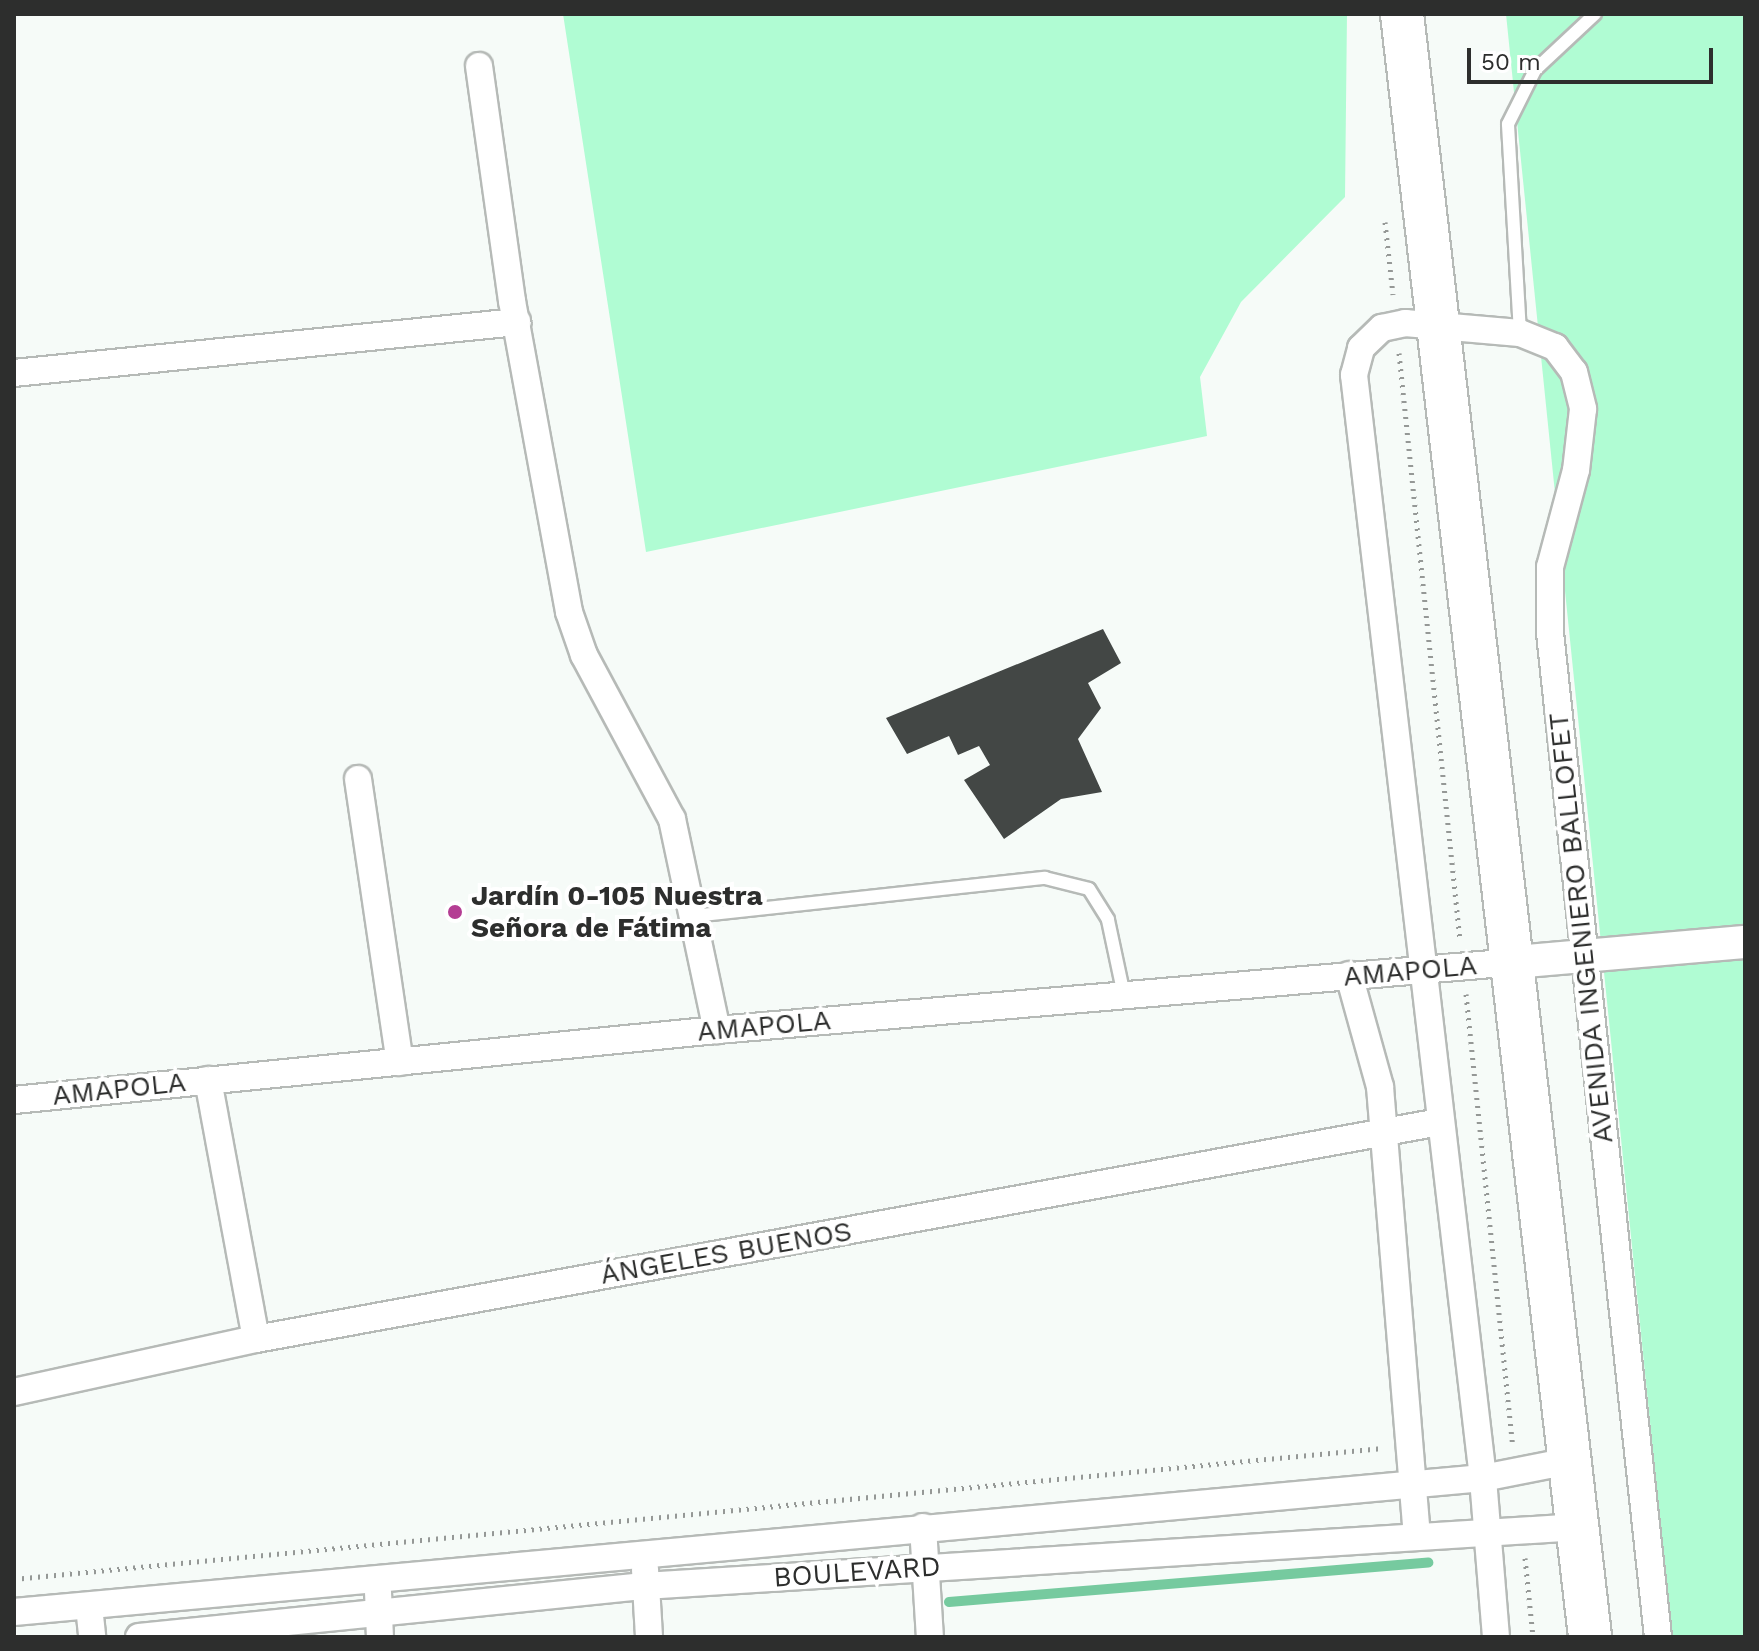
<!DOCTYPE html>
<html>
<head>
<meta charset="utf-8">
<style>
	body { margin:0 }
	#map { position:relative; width:1759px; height:1651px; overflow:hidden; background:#f6fbf8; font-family:"Work Sans",sans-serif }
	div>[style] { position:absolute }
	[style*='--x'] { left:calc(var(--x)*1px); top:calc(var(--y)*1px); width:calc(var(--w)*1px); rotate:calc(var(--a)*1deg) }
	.green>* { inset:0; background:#b0fcd3 }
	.stream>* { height:10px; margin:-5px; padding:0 5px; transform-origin:5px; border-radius:5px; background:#76ca9f }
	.building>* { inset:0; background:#434745 }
	.path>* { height:5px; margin-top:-2.5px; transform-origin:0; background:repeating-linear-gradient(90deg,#959896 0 2px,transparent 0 8px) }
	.roads { filter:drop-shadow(2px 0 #b6bab7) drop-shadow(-2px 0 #b6bab7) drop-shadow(0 2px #b6bab7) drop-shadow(0 -2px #b6bab7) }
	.service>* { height:12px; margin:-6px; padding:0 6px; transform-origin:6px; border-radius:6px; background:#fff }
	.minor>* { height:26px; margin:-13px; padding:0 13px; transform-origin:13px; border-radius:13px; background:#fff }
	.tertiary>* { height:32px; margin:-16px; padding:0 16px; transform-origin:16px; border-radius:16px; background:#fff }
	.trunk>* { height:42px; margin:-21px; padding:0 21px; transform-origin:21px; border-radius:21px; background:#fff }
	.dots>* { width:22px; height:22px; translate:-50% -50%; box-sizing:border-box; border:4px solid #fff; border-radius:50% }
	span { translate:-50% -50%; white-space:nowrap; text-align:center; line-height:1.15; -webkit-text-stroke:8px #fff; paint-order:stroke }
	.poi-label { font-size:28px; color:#2d2e2d; font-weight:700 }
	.left { translate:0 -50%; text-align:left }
	.street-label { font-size:28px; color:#2d2e2d }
	.frame { position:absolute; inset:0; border:16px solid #2d2e2d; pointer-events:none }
	.scale { position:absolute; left:1467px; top:48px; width:246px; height:36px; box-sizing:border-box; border:4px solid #2d2e2d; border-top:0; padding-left:10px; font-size:24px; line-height:28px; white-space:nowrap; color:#2d2e2d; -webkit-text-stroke:6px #fff; paint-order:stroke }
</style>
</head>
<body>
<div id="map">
	<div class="green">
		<div style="clip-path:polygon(563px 14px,1347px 14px,1345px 197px,1241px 302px,1200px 377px,1207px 436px,646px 552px)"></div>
		<div style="clip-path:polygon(1506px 14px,1745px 14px,1745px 1637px,1672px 1637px)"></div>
	</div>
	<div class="stream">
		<div style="--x:949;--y:1602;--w:481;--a:-4.7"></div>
	</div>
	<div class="building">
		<div style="clip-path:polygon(1103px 629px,1121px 663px,1088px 683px,1101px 708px,1078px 739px,1102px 792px,1061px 799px,1004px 839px,964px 780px,990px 765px,979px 746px,958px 755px,949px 736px,907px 754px,886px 718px)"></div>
	</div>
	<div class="path">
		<div style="--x:1385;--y:222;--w:73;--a:83.7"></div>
		<div style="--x:1399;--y:353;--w:590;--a:84.07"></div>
		<div style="--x:1466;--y:994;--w:453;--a:84.1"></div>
		<div style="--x:1525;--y:1558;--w:79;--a:84.2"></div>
		<div style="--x:14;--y:1579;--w:1375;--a:-5.47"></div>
	</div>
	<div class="roads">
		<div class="service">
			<div style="--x:1520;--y:333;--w:209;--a:-93.3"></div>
			<div style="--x:1508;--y:124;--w:60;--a:-63.4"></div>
			<div style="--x:1535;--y:70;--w:82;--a:-43"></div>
			<div style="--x:693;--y:916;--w:354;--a:-6.2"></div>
			<div style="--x:1045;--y:878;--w:45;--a:14"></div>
			<div style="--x:1089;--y:889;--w:36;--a:58"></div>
			<div style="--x:1108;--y:920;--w:77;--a:78"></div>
		</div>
		<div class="minor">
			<div style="--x:479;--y:66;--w:237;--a:82"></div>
			<div style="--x:512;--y:301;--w:316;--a:79.6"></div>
			<div style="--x:569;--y:612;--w:46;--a:70.8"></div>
			<div style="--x:584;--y:655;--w:186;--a:61.8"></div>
			<div style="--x:672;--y:819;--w:216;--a:78"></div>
			<div style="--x:14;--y:373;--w:506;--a:-5.79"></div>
			<div style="--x:358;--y:779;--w:286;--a:81.6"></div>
			<div style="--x:1349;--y:975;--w:116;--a:74.5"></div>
			<div style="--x:1380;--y:1087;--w:450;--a:85.3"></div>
			<div style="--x:208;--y:1080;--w:263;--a:79.5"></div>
			<div style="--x:14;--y:1100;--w:706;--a:-5.69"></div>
			<div style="--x:717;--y:1030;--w:801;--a:-4.87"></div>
			<div style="--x:14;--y:1392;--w:248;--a:-12.4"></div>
			<div style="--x:256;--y:1339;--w:1203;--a:-10.39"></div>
			<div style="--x:923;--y:1527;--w:110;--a:86.4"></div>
			<div style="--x:645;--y:1569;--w:68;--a:86.6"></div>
			<div style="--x:378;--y:1592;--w:45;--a:87.5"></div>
			<div style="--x:89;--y:1606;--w:31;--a:84"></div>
			<div style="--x:14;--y:1612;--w:1475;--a:-5.21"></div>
			<div style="--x:1483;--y:1478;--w:89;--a:-11.1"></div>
			<div style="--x:139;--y:1637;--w:508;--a:-5.77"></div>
			<div style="--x:644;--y:1586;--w:936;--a:-3.61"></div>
			<div style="--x:1496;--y:1637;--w:160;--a:-94.7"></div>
			<div style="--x:1483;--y:1478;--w:1111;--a:-96.67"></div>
			<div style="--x:1354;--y:375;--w:28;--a:-75"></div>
			<div style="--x:1361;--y:348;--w:29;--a:-44"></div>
			<div style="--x:1382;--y:328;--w:24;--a:-12"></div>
			<div style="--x:1405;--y:323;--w:115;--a:5"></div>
			<div style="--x:1520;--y:333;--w:38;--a:22"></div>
			<div style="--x:1555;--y:347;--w:31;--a:53"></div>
			<div style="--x:1574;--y:372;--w:38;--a:76"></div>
			<div style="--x:1583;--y:409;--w:61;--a:96.5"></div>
			<div style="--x:1576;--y:470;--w:100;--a:105"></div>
			<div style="--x:1550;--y:567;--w:66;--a:90"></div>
			<div style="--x:1550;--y:633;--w:1010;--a:83.86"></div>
		</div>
		<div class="tertiary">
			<div style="--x:1515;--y:962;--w:231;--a:-5"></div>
		</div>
		<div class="trunk">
			<div style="--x:1402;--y:14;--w:1634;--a:83.39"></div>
		</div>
	</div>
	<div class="dots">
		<div style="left:455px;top:912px;background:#b43d93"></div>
	</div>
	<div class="poi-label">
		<span class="left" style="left:471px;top:912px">Jardín 0-105 Nuestra<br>Señora de Fátima</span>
	</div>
	<div class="street-label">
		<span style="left:1581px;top:928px;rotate:-96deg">AVENIDA INGENIERO BALLOFET</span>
		<span style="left:1410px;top:971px;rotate:-5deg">AMAPOLA</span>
		<span style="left:764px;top:1026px;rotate:-5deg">AMAPOLA</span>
		<span style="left:119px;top:1089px;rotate:-6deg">AMAPOLA</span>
		<span style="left:726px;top:1253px;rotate:-10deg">ÁNGELES BUENOS</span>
		<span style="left:857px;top:1572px;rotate:-4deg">BOULEVARD</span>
	</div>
	<div class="frame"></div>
	<div class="scale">50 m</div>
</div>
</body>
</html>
